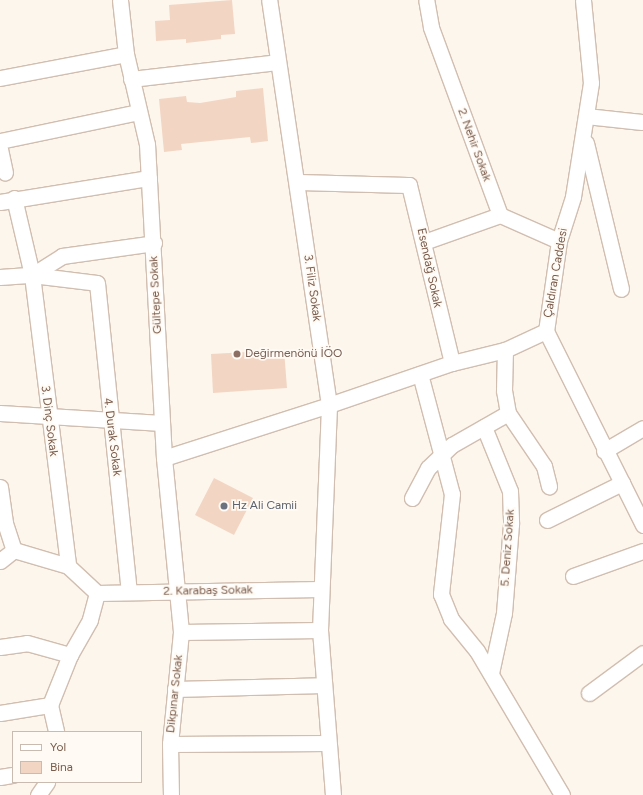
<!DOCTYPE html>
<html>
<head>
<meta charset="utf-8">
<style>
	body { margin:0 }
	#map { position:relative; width:643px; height:795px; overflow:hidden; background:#fdf6ec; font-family:Figtree,sans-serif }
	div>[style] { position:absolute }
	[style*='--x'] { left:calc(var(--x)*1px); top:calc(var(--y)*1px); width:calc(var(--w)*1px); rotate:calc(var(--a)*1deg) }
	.building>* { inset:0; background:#f3d5c3 }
	.roads { filter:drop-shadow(1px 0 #d1beb0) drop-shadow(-1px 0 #d1beb0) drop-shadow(0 1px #d1beb0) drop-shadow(0 -1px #d1beb0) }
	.street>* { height:15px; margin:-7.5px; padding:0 7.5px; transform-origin:7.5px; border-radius:7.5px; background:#fff }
	.dots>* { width:11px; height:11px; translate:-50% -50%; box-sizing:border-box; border:2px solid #fffaf3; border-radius:50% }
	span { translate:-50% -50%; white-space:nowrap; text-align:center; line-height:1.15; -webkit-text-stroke:3.5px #fffaf3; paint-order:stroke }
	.street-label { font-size:12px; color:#7a5c4d }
	.education-label { font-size:12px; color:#785e54 }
	.left { translate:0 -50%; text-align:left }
	.worship-label { font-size:12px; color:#5b616d }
	.legend { position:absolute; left:12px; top:731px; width:130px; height:52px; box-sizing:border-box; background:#fffaf3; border:1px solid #cabbb1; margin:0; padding:5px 7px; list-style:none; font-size:12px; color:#7a5c4d }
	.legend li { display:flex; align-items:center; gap:8px; height:20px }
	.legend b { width:20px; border:1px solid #cabbb1 }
</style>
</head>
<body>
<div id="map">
	<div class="building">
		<div style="clip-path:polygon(232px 0,235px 34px,221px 35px,221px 39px,186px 43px,186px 39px,156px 41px,155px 21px,170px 20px,169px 5px)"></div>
		<div style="clip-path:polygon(263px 88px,268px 141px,251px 143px,250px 137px,181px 144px,182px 150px,164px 152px,159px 99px,186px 96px,187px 102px,200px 103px,236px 97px,236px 91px)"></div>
		<div style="clip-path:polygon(284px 350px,287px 388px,213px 393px,211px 354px)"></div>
		<div style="clip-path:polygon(214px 478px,253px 498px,234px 535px,195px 515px)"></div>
	</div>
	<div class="roads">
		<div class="street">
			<div style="--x:120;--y:0;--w:54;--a:83.7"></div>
			<div style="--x:126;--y:54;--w:92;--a:76.9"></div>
			<div style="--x:147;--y:144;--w:314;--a:86.9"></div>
			<div style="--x:164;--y:458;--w:175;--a:84.4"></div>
			<div style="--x:181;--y:632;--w:113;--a:95.6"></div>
			<div style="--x:170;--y:744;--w:51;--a:88.9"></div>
			<div style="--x:583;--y:0;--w:83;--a:84.5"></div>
			<div style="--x:591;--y:83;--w:115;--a:99"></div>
			<div style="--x:573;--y:197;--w:46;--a:107.7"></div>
			<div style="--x:559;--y:241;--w:91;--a:98.2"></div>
			<div style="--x:546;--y:331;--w:217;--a:63.4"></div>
			<div style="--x:0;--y:78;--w:128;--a:-10.8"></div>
			<div style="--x:131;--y:79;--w:147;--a:-6.6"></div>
			<div style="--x:586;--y:116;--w:56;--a:6.1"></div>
			<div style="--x:0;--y:141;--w:142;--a:-11.8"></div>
			<div style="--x:586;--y:143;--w:150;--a:76.5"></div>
			<div style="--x:0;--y:149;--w:24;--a:78"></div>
			<div style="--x:297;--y:182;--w:112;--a:1.5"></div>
			<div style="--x:409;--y:185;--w:183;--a:76.4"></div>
			<div style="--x:452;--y:363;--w:55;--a:-13.8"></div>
			<div style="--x:505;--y:350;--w:45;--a:-24.9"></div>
			<div style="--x:14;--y:198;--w:79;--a:76.8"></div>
			<div style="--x:32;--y:275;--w:293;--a:82.9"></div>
			<div style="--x:0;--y:202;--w:151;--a:-9.2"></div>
			<div style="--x:500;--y:215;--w:64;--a:23.8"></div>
			<div style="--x:424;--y:242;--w:81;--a:-19.6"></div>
			<div style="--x:500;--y:215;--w:200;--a:-110.2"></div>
			<div style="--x:431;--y:27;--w:27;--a:-100"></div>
			<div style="--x:32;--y:275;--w:36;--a:-32"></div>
			<div style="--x:62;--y:256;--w:93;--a:-8"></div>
			<div style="--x:0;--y:277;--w:32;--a:-4"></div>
			<div style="--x:32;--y:275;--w:65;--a:7"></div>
			<div style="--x:97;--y:283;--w:310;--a:84.1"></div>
			<div style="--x:420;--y:374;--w:124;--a:75.1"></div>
			<div style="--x:452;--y:494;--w:101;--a:96.3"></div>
			<div style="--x:441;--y:594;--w:27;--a:68"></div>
			<div style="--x:451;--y:619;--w:41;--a:50.9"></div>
			<div style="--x:477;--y:651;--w:167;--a:59.4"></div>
			<div style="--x:0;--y:413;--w:162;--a:3.5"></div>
			<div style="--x:508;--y:413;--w:64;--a:55.8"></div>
			<div style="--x:544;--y:466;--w:21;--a:76"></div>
			<div style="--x:484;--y:427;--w:69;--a:67.9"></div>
			<div style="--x:510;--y:491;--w:33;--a:88"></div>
			<div style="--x:511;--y:524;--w:89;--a:94.5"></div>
			<div style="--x:504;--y:613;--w:61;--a:102.2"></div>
			<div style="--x:604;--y:451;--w:45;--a:-30.5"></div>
			<div style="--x:164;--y:458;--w:173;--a:-17.8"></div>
			<div style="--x:329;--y:405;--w:409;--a:-98.4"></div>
			<div style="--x:0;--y:487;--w:36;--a:82"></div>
			<div style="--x:5;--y:523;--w:28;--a:72"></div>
			<div style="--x:412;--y:498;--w:34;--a:-62"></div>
			<div style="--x:428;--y:468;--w:33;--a:-44"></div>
			<div style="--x:452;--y:445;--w:64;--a:-29.7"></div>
			<div style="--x:508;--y:413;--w:23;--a:-100"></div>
			<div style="--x:504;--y:390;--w:40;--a:-88.6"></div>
			<div style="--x:547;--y:520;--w:84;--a:-26.3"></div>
			<div style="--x:14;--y:550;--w:56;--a:16.5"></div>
			<div style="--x:68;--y:566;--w:40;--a:43"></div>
			<div style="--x:97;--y:593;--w:28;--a:105"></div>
			<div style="--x:90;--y:620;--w:40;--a:119.7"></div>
			<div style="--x:70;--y:655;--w:54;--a:111.8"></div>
			<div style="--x:50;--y:705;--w:28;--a:77"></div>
			<div style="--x:0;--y:561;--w:18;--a:-38"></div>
			<div style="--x:573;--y:576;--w:74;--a:-19.7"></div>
			<div style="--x:97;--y:593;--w:223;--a:-1"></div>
			<div style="--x:181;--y:632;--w:139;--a:-0.8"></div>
			<div style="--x:0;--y:647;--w:27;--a:-8"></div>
			<div style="--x:27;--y:643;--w:45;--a:15.6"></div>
			<div style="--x:175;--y:689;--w:148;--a:-1.5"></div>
			<div style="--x:589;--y:693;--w:67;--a:-36.5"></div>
			<div style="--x:0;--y:713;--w:51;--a:-9.1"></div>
			<div style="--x:170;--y:744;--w:157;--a:-0.4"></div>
			<div style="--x:0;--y:777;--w:13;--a:-9"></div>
			<div style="--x:38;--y:795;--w:16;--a:-55"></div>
			<div style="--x:333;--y:795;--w:166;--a:-94.5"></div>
			<div style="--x:320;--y:630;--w:225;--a:-87.7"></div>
			<div style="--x:329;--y:405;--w:130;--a:-18.9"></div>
		</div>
	</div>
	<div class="dots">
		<div style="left:237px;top:354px;background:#8d6e63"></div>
		<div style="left:224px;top:506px;background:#6b7280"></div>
	</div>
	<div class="street-label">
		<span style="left:474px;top:145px;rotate:70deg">2. Nehir Sokak</span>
		<span style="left:429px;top:268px;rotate:78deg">Esendağ Sokak</span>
		<span style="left:556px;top:273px;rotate:-80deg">Çaldıran Caddesi</span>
		<span style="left:312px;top:288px;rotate:82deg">3. Filiz Sokak</span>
		<span style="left:156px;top:295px;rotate:-93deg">Gültepe Sokak</span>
		<span style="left:49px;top:421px;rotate:83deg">3. Dinç Sokak</span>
		<span style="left:112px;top:437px;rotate:83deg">4. Durak Sokak</span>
		<span style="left:508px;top:548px;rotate:-86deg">5. Deniz Sokak</span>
		<span style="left:208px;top:591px;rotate:-1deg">2. Karabaş Sokak</span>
		<span style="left:175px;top:694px;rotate:-84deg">Dikpınar Sokak</span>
	</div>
	<div class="education-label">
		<span class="left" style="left:245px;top:354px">Değirmenönü İÖO</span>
	</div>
	<div class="worship-label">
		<span class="left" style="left:232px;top:506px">Hz Ali Camii</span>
	</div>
	<ul class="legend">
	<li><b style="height:5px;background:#fff"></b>Yol</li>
	<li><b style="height:11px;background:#f3d5c3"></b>Bina</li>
	</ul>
</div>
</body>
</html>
